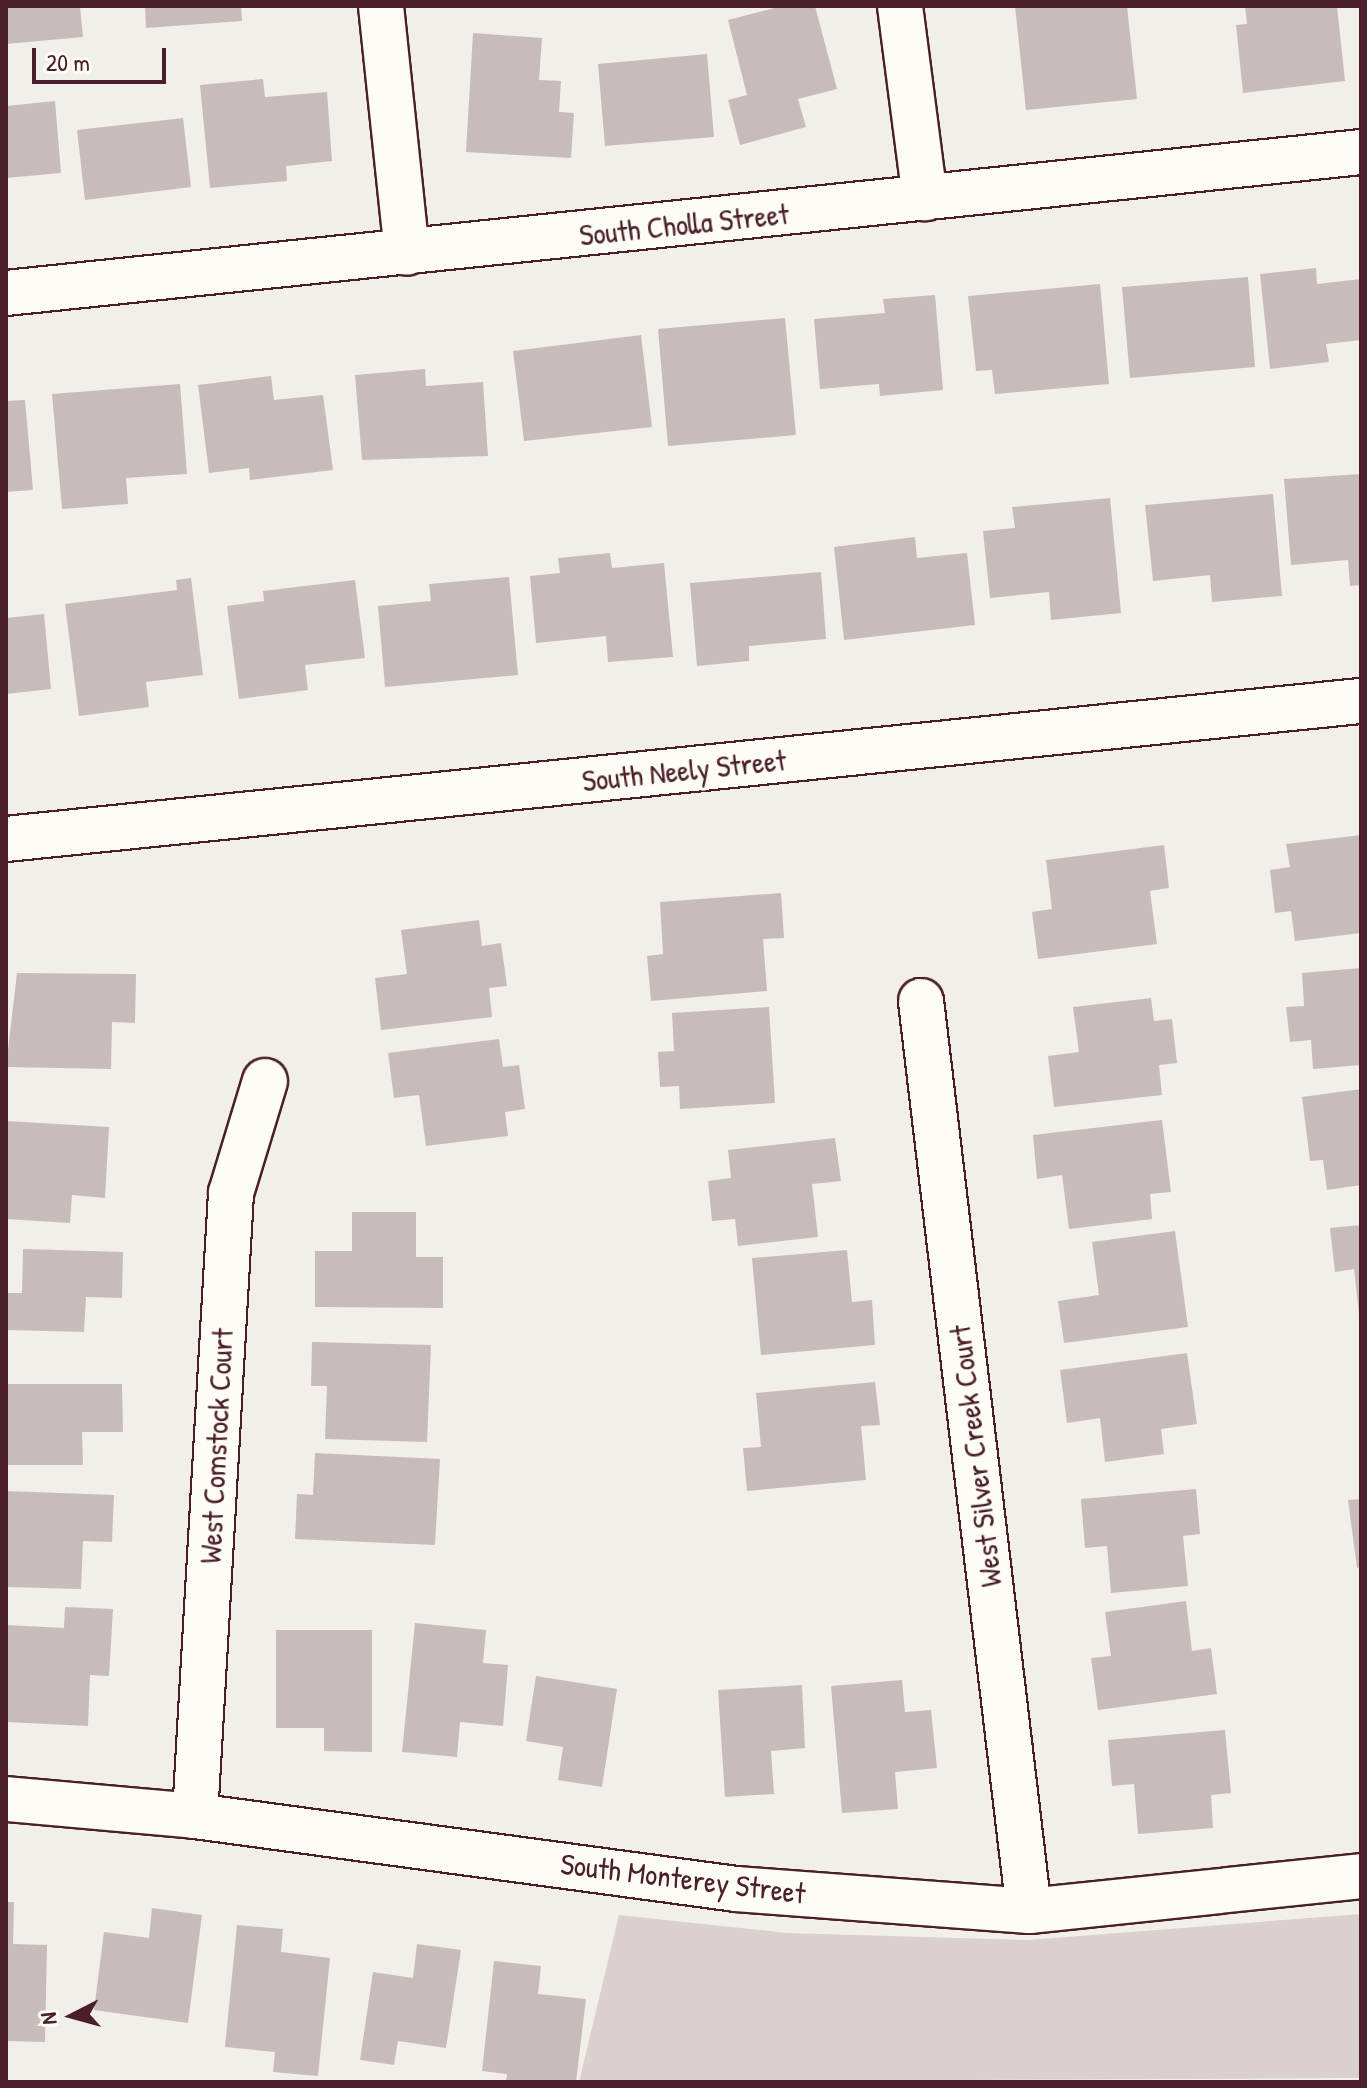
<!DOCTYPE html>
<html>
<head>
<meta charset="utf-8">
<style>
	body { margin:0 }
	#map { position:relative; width:1367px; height:2088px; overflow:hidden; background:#f2efeb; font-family:"Patrick Hand",sans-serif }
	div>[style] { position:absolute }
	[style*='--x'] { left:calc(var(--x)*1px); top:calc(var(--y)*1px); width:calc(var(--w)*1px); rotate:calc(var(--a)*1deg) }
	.green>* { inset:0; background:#d9d0cf }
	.building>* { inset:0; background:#c8bbbb }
	.roads { filter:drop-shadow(2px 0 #4a1f2b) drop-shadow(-2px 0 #4a1f2b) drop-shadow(0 2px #4a1f2b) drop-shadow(0 -2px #4a1f2b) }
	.street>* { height:44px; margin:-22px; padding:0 22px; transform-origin:22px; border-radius:22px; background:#fdfcf7 }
	.secondary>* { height:44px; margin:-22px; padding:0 22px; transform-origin:22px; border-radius:22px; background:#fdfcf7 }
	span { translate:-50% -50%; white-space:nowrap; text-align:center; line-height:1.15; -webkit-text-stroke:6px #fdfcf7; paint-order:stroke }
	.street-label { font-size:30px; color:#4a1f2b }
	.frame { position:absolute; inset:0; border:8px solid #4a1f2b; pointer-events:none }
	.north { position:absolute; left:32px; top:1976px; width:80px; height:80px; -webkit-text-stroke:6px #fdfcf7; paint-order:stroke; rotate:264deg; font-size:22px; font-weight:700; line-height:32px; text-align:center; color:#4a1f2b }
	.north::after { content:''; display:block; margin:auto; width:28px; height:36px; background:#4a1f2b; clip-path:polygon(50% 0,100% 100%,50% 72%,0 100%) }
	.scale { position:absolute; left:32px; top:48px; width:134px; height:36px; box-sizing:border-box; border:4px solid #4a1f2b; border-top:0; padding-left:10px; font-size:24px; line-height:28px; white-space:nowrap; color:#4a1f2b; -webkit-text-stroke:6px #fdfcf7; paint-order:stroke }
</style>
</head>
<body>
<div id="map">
	<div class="green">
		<div style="clip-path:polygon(1361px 1914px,1361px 2078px,579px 2082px,619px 1915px,787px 1933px,1028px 1940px)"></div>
	</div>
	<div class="building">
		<div style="clip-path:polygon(6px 6px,80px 6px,83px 37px,6px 44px)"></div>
		<div style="clip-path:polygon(145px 6px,241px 6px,242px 21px,146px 28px)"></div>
		<div style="clip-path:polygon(782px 6px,815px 6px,837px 89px,798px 99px,806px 127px,740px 145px,728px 100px,747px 95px,728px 20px)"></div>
		<div style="clip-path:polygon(1015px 6px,1127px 6px,1137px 99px,1026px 110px)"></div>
		<div style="clip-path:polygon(1245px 6px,1337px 6px,1345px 81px,1243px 93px,1236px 25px,1247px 24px)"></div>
		<div style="clip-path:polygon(473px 33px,542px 38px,539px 80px,561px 81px,559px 112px,574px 113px,571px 158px,466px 152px)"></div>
		<div style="clip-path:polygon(707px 54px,714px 137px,605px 146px,598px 64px)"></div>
		<div style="clip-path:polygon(263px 79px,265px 97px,327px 92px,332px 161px,286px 166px,287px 181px,210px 188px,200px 85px)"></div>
		<div style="clip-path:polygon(55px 101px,61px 173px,6px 178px,6px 106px)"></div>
		<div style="clip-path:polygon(183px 118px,191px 187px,85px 200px,77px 130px)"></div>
		<div style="clip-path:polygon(1316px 268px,1317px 284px,1361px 279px,1361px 340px,1326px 344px,1329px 362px,1270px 369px,1260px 274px)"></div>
		<div style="clip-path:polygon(1248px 277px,1255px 367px,1130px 378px,1122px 287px)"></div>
		<div style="clip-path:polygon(1100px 284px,1109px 384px,995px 394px,992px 370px,976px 371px,968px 296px)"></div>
		<div style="clip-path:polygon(935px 295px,943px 390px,880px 396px,879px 384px,820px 389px,814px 319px,885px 313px,883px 299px)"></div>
		<div style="clip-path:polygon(785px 318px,796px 435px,668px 446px,658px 329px)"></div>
		<div style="clip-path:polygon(641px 335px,652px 427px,524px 441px,513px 351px)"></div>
		<div style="clip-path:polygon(425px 369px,426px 386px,483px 382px,488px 456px,362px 460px,355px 375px)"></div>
		<div style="clip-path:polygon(271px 376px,274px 400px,323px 395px,333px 470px,250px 480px,249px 468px,209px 473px,198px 385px)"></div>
		<div style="clip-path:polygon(180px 384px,187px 474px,126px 478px,128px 504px,62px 509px,52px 394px)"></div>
		<div style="clip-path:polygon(25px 400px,33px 490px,6px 492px,6px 401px)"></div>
		<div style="clip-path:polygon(1361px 474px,1361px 585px,1350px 586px,1348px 560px,1291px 565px,1284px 479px)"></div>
		<div style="clip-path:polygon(1273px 494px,1282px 596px,1212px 602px,1210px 575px,1153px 581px,1145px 505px)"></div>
		<div style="clip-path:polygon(1110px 498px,1121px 613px,1051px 620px,1049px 592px,990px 598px,983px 531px,1015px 528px,1012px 507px)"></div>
		<div style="clip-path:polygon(915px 537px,917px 558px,967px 553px,975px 625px,844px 640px,834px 547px)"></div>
		<div style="clip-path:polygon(610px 553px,612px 568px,664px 563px,673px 657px,608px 662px,606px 636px,536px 643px,530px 576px,560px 573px,558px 558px)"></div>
		<div style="clip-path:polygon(821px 572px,826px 639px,749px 646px,749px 661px,697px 666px,690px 583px)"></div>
		<div style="clip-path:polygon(509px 577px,518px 675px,385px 687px,378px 606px,431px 601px,429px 584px)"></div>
		<div style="clip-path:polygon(191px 578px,203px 675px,146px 682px,149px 707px,79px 716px,65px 604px,177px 590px,176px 580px)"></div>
		<div style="clip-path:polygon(355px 580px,365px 658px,305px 665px,308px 690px,239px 699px,227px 606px,264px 601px,263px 591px)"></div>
		<div style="clip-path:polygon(44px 614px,51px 689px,6px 694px,6px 618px)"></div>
		<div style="clip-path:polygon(1361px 835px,1361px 933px,1295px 941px,1291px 911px,1275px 913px,1270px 870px,1290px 867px,1286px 844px)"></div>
		<div style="clip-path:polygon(1164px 845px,1169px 888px,1150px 891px,1157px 944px,1038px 959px,1032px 912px,1052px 909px,1046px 860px)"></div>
		<div style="clip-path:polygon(781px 893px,784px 938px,763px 939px,767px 991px,651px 1001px,647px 956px,663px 954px,660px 902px)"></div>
		<div style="clip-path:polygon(479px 920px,482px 946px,501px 943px,507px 986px,489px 988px,492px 1017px,381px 1030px,375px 978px,407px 974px,401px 930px)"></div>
		<div style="clip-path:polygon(1361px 968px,1361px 1065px,1313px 1069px,1311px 1040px,1290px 1042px,1286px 1007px,1304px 1006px,1302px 973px)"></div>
		<div style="clip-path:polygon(17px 973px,136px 974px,135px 1023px,112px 1022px,111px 1069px,6px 1067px)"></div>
		<div style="clip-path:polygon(1151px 998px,1154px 1021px,1172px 1019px,1177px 1063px,1159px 1065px,1162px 1095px,1054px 1107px,1048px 1056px,1079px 1052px,1073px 1007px)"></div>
		<div style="clip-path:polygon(769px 1007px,775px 1103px,680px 1109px,679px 1086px,660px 1087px,658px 1052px,674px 1051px,672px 1013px)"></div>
		<div style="clip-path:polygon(499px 1039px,503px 1067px,519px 1065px,525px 1109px,505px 1112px,508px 1136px,426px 1146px,419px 1095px,394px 1098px,388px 1053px)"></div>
		<div style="clip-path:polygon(1361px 1089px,1361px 1185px,1327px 1190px,1323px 1160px,1310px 1161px,1302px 1097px)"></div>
		<div style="clip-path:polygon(1162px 1120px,1171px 1192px,1150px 1194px,1152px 1219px,1069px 1229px,1062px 1175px,1037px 1179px,1033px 1135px)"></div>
		<div style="clip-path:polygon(6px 1121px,109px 1127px,105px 1198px,72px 1195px,70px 1223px,6px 1219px)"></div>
		<div style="clip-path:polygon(835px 1138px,841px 1181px,812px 1184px,818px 1237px,738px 1246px,735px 1219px,712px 1221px,708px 1181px,731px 1178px,728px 1150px)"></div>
		<div style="clip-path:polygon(352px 1212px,416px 1212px,416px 1257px,443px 1257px,443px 1308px,315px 1307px,315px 1251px,352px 1251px)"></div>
		<div style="clip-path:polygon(1361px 1225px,1361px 1314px,1359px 1314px,1354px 1269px,1335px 1272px,1330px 1228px)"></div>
		<div style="clip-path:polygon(1175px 1231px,1188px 1327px,1064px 1343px,1058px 1301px,1099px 1295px,1092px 1242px)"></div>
		<div style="clip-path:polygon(23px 1249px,123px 1252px,122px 1298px,86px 1297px,84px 1332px,6px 1330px,6px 1293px,22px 1293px)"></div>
		<div style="clip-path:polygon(847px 1250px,852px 1302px,872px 1300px,875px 1345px,761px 1355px,752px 1258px)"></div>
		<div style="clip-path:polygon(312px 1342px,431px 1345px,427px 1442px,325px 1439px,327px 1386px,311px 1386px)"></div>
		<div style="clip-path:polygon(1187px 1353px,1197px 1424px,1161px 1429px,1164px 1454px,1105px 1462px,1100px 1418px,1067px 1423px,1060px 1370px)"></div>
		<div style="clip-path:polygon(875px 1382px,880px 1425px,861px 1426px,866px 1480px,747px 1491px,743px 1448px,761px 1447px,756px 1393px)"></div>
		<div style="clip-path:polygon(6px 1384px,122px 1384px,123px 1432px,82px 1432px,83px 1465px,6px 1465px)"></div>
		<div style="clip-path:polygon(315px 1453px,440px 1459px,435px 1545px,295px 1539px,297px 1494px,313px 1495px)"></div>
		<div style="clip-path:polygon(1196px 1489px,1200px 1534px,1183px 1536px,1188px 1586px,1111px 1593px,1107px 1546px,1085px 1548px,1081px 1499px)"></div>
		<div style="clip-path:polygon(6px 1491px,114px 1495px,112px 1542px,83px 1541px,81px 1589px,6px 1587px)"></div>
		<div style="clip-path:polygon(1361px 1499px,1361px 1567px,1357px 1568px,1348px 1500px)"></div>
		<div style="clip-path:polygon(1186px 1601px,1192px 1651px,1211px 1648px,1217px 1694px,1098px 1710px,1091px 1658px,1111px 1656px,1105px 1612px)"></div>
		<div style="clip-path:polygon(65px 1607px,113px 1609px,109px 1676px,90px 1675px,88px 1726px,6px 1722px,6px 1625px,64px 1628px)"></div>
		<div style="clip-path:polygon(415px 1623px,486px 1630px,483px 1663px,508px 1665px,503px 1726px,460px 1722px,457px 1757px,402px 1752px)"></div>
		<div style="clip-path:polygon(276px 1630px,372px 1630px,372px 1752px,324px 1751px,324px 1728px,276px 1728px)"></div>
		<div style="clip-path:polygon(536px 1676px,617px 1689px,602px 1787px,558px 1780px,563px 1747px,526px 1741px)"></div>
		<div style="clip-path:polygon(902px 1680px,905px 1712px,931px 1710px,937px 1768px,895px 1772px,898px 1809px,842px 1813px,831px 1686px)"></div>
		<div style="clip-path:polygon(802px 1685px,805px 1748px,771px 1751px,774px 1794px,725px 1797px,718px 1690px)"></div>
		<div style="clip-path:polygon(1225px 1730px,1231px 1793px,1211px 1795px,1213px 1828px,1138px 1834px,1134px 1784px,1112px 1786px,1108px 1740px)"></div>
		<div style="clip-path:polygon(6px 1902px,14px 1902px,13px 1944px,47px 1945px,45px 2042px,6px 2041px)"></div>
		<div style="clip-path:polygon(152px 1908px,202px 1915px,188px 2023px,94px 2010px,104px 1932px,149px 1938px)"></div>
		<div style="clip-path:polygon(237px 1925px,283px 1929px,281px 1952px,330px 1958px,318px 2076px,273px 2072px,275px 2052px,225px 2047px)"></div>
		<div style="clip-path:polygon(417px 1944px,461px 1950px,446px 2048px,398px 2041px,394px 2065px,360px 2060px,373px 1972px,413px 1978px)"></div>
		<div style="clip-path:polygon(494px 1961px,541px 1966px,538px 1994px,586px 1999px,576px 2082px,506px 2082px,507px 2074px,482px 2071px)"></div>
	</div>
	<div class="roads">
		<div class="street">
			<div style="--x:381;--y:6;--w:248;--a:84"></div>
			<div style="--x:900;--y:6;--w:194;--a:82.6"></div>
			<div style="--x:6;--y:293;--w:1362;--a:-5.94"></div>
			<div style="--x:921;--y:1001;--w:916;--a:83.23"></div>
			<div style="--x:6;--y:1799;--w:190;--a:5.1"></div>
			<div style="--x:195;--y:1816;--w:546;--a:7.68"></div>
			<div style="--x:736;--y:1889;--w:294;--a:4.3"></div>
			<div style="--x:1029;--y:1911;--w:334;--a:-6"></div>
			<div style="--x:195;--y:1816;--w:624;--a:-86.69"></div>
			<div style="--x:231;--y:1193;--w:117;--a:-73.1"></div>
		</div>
		<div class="secondary">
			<div style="--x:6;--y:839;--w:1362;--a:-5.82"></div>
		</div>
	</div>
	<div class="street-label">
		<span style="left:684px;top:224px;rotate:-6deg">South Cholla Street</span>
		<span style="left:684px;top:770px;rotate:-6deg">South Neely Street</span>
		<span style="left:216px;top:1446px;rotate:-87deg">West Comstock Court</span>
		<span style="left:975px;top:1456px;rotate:-97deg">West Silver Creek Court</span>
		<span style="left:683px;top:1878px;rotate:7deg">South Monterey Street</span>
	</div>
	<div class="frame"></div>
	<div class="north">N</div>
	<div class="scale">20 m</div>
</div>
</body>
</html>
